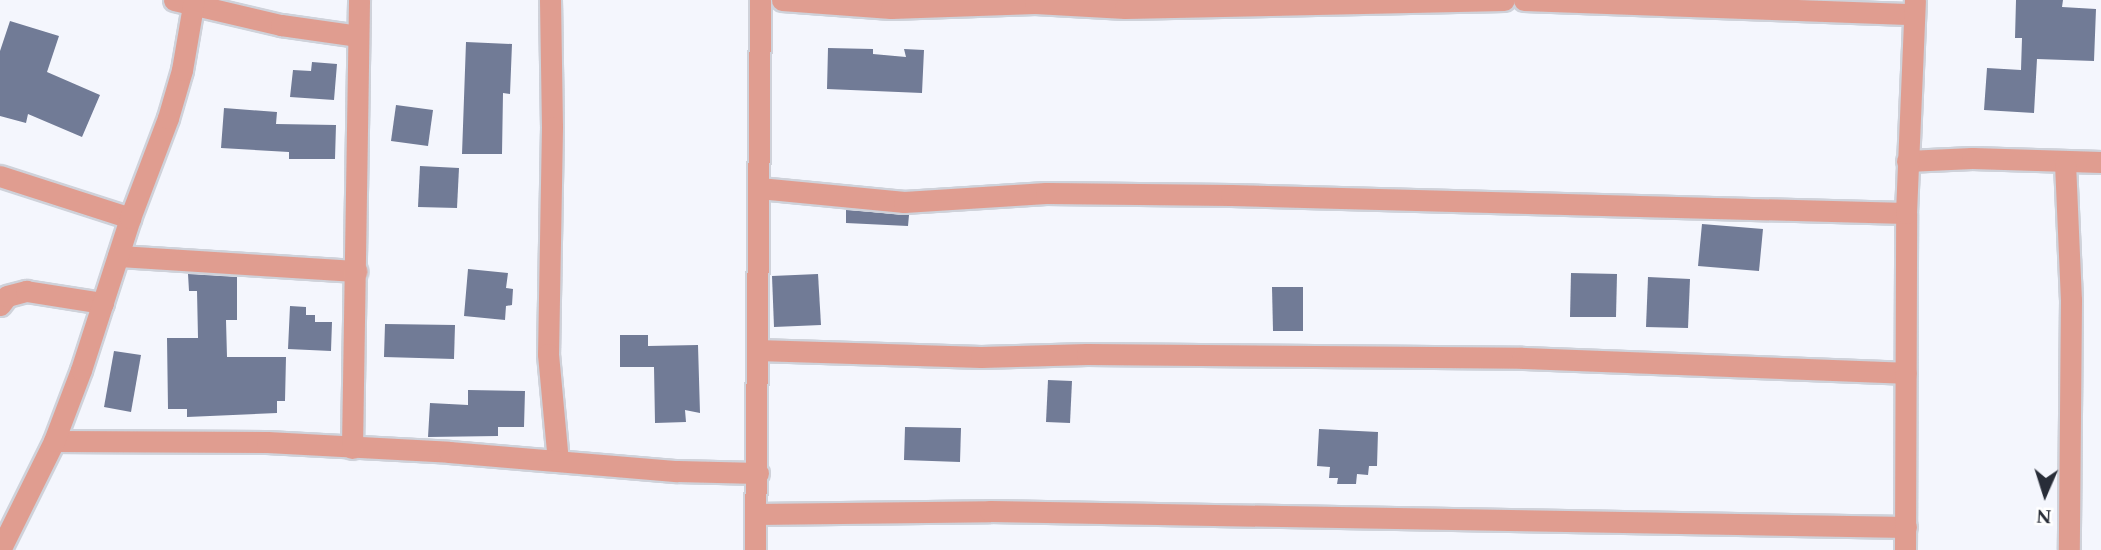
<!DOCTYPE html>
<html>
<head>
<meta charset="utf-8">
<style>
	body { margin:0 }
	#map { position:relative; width:2101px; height:550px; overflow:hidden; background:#f4f6fd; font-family:Spectral,serif }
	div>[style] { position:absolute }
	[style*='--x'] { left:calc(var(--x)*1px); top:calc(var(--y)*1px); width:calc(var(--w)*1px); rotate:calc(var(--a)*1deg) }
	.building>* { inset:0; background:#717b96 }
	.roads { filter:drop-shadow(2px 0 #cfd2da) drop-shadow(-2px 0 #cfd2da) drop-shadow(0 2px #cfd2da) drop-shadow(0 -2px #cfd2da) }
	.minor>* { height:21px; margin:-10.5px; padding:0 10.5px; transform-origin:10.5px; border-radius:10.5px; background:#e09d90 }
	span { translate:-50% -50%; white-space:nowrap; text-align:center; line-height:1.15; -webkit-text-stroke:6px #fff; paint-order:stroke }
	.north { position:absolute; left:2010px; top:459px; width:70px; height:70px; -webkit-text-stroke:5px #fff; paint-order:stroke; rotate:183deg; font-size:19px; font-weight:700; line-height:28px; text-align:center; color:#282d38 }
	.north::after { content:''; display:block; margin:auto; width:24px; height:32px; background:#282d38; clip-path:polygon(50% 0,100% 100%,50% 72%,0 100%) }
</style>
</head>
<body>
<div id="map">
	<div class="building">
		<div style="clip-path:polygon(2016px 0,2063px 0,2062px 7px,2096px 9px,2094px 61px,2037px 59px,2034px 113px,1984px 110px,1987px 68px,2021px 70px,2022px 38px,2015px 38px)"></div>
		<div style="clip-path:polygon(10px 21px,59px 36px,47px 72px,100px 95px,82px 137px,28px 114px,26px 123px,0 116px,0 51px)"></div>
		<div style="clip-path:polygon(466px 42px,512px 44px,510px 94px,503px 93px,502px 154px,462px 154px)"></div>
		<div style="clip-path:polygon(828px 48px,873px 49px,873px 54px,906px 57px,904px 49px,924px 50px,922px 93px,827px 89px)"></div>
		<div style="clip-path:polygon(312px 62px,337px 64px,334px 100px,290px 97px,293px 70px,311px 71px)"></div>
		<div style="clip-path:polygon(396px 105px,433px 110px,428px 146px,391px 141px)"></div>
		<div style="clip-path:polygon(224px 108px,277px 112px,276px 124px,336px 125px,335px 159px,289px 159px,289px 152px,221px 148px)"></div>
		<div style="clip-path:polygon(420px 166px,459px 168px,457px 208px,418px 207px)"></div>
		<div style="clip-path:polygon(846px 210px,909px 215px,908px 226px,846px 223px)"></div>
		<div style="clip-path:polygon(1702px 224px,1763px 229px,1759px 271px,1698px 266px)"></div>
		<div style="clip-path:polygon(468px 269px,508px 273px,506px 288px,513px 289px,512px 305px,506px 306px,505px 320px,464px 316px)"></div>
		<div style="clip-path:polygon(1571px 273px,1617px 274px,1616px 317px,1570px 317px)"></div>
		<div style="clip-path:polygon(188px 274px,237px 277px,237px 320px,226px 320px,227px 357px,286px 357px,285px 401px,277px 401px,277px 413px,187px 417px,187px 409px,168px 409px,167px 338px,198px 338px,197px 291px,189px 291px)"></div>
		<div style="clip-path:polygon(818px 274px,821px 325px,774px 327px,772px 276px)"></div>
		<div style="clip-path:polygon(1648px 277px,1690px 279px,1688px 328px,1646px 327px)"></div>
		<div style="clip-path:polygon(1272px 287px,1303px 287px,1303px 331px,1273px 331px)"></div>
		<div style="clip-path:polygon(290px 306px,306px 307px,306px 315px,315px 315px,315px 322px,332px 322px,331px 351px,288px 349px)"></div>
		<div style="clip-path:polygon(385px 324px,455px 325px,454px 359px,384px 357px)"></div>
		<div style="clip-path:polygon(620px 335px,648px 335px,648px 346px,698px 345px,700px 413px,685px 410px,686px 422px,655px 423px,654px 367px,620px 367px)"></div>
		<div style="clip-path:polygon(114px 351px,141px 355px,131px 412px,104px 407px)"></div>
		<div style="clip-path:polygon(1048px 380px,1072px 381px,1070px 423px,1046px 422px)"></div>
		<div style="clip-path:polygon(468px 390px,525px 391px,524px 427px,498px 427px,498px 436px,428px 437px,430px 403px,468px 405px)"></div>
		<div style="clip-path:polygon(905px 427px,961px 428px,960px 462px,904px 460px)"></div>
		<div style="clip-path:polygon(1319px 429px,1378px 432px,1377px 466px,1369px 466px,1368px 475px,1357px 474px,1356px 484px,1337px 484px,1338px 478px,1329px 478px,1330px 467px,1317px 466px)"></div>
	</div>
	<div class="roads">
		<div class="minor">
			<div style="--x:174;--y:0;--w:110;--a:13.2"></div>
			<div style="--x:281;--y:25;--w:78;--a:8.1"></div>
			<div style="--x:550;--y:0;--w:127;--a:89.1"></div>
			<div style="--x:552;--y:127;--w:227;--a:91"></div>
			<div style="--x:548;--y:354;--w:107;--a:84.7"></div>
			<div style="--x:782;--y:0;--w:109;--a:4.2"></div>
			<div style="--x:891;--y:8;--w:144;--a:-2"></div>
			<div style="--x:1035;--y:3;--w:90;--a:3.2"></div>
			<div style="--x:1125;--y:8;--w:379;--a:-1.2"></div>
			<div style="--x:1524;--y:0;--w:390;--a:2.1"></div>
			<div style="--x:1907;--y:161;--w:65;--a:-2.6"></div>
			<div style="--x:1972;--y:158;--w:129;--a:1.8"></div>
			<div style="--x:2065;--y:163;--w:137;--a:87.5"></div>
			<div style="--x:2071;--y:300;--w:250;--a:90.5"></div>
			<div style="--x:0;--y:176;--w:137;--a:17.9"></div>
			<div style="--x:759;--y:188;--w:146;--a:5.5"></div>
			<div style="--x:904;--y:202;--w:142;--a:-3.6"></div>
			<div style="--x:1046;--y:193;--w:185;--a:0.6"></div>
			<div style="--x:1231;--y:195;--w:675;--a:1.53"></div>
			<div style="--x:118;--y:256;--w:239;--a:3.6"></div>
			<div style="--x:0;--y:305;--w:11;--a:-52"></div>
			<div style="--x:7;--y:296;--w:20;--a:-15"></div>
			<div style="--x:26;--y:291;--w:78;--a:8.9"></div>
			<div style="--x:757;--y:350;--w:224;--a:1.8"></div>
			<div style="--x:981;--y:357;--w:106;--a:-1.6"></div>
			<div style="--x:1087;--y:354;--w:435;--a:0.5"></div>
			<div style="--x:1522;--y:358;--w:384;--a:2.2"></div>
			<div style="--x:54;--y:441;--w:213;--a:0.3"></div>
			<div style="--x:267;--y:442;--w:182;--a:3.1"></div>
			<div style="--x:449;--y:452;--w:229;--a:4.8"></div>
			<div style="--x:677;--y:471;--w:81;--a:1.4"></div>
			<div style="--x:352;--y:448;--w:448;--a:-89.1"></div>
			<div style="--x:755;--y:514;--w:235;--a:-0.7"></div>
			<div style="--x:990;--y:511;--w:916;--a:1"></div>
			<div style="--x:0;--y:550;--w:122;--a:-63.6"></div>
			<div style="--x:54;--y:441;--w:76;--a:-69.2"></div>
			<div style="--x:81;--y:370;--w:160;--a:-72.1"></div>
			<div style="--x:130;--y:218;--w:107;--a:-69.2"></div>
			<div style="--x:168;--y:118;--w:50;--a:-73.7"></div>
			<div style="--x:182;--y:70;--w:71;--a:-80.3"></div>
			<div style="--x:755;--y:550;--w:550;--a:-89.48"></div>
			<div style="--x:1905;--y:550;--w:337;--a:-89.8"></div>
			<div style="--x:1906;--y:213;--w:213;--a:-87.6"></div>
		</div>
	</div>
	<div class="north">N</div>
</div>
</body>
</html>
